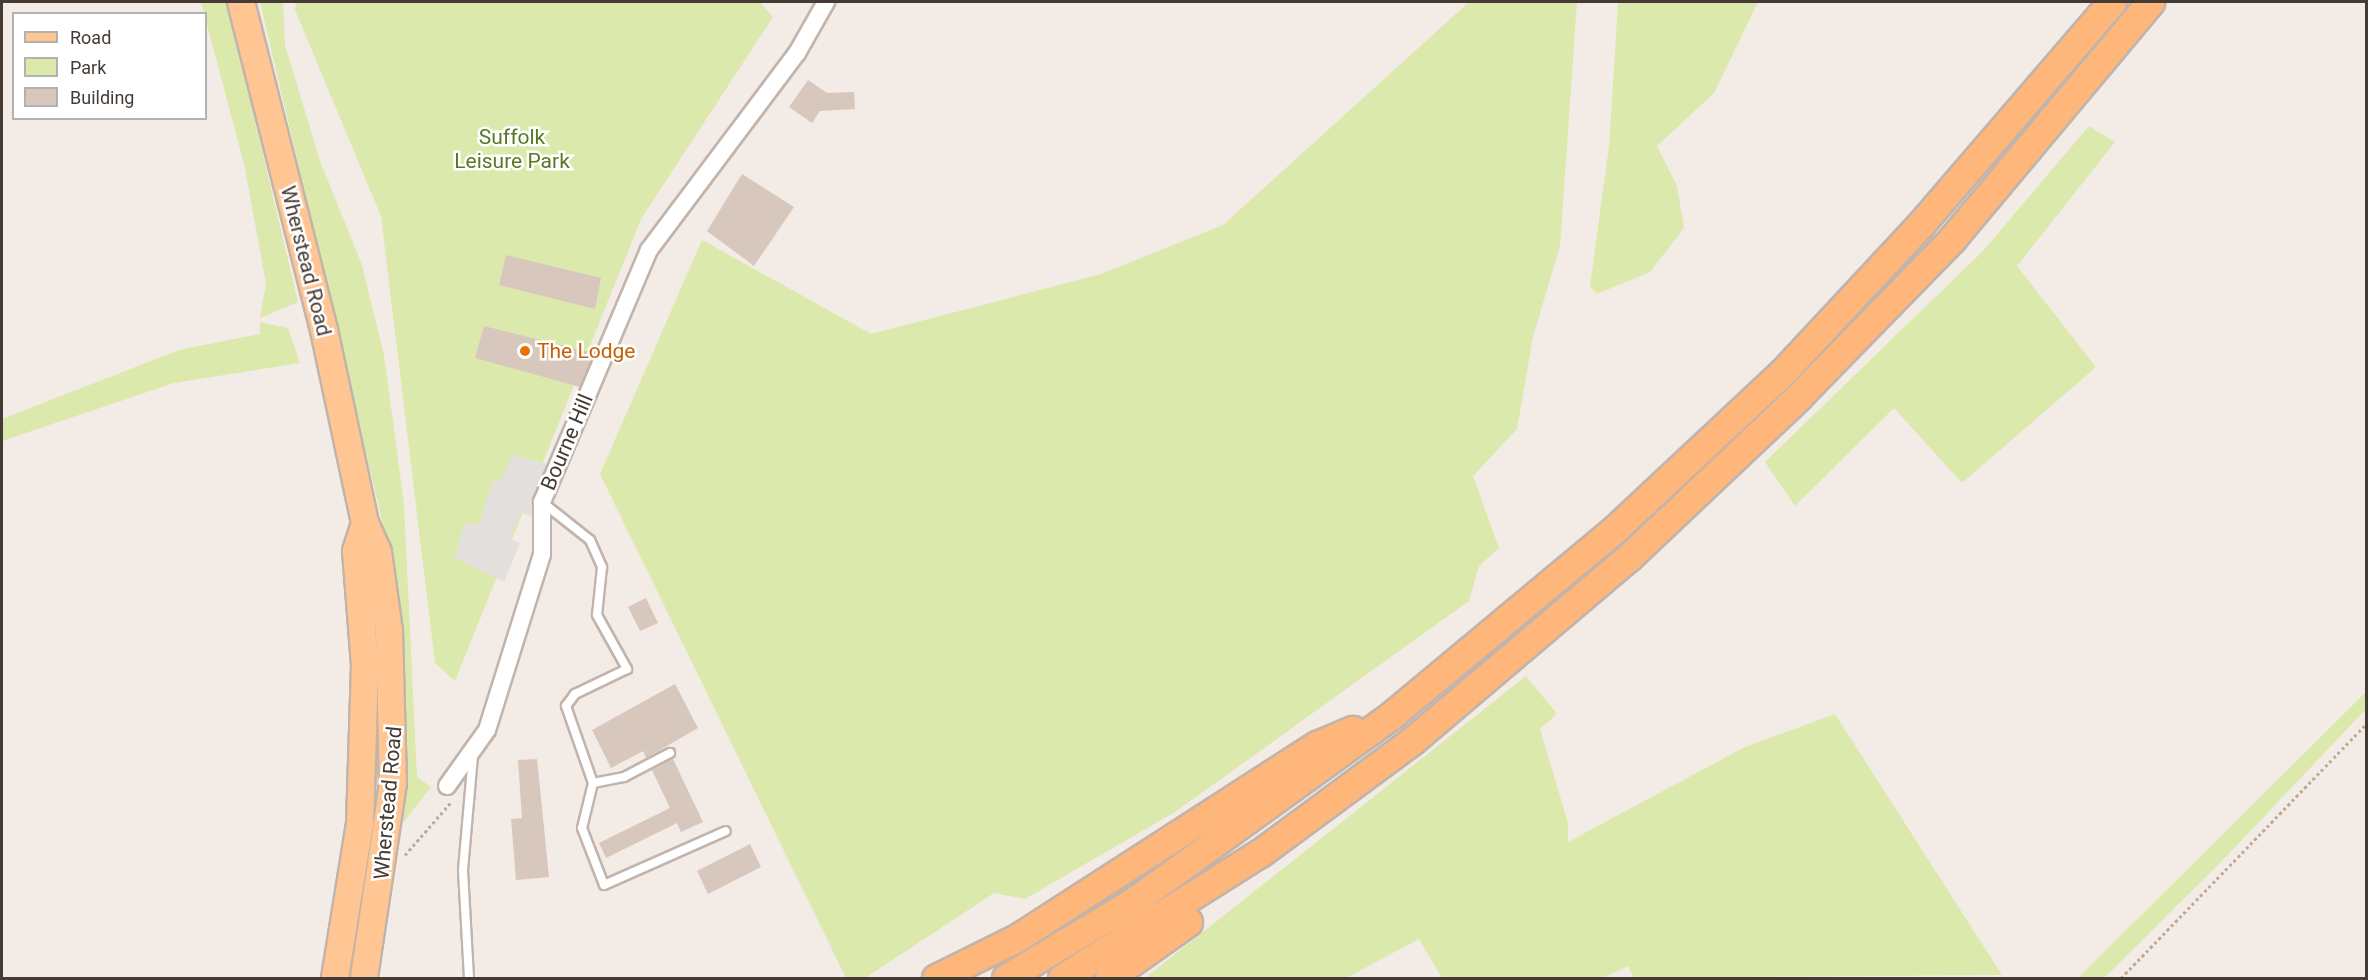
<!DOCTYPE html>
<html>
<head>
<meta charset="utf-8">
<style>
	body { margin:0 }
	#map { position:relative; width:2368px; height:980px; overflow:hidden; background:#f3ebe5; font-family:Roboto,sans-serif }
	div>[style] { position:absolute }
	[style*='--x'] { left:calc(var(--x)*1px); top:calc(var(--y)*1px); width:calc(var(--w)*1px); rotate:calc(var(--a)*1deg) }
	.green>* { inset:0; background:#dce9ac }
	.parking>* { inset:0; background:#e3dfdd }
	.building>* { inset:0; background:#d8c7bd }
	.path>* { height:3px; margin-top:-1.5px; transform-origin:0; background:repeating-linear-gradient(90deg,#c1a898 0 3px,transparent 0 6px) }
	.roads { filter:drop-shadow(2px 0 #c2b4aa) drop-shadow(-2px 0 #c2b4aa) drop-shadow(0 2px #c2b4aa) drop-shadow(0 -2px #c2b4aa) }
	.service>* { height:8px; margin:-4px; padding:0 4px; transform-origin:4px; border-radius:4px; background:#fff }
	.minor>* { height:16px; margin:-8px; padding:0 8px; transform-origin:8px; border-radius:8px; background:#fff }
	.primary>* { height:26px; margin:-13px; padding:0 13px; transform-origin:13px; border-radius:13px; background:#ffc592 }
	.trunk>* { height:27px; margin:-13.5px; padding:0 13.5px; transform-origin:13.5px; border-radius:13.5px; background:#ffb67b }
	.dots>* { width:16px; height:16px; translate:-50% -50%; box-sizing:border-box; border:3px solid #fff; border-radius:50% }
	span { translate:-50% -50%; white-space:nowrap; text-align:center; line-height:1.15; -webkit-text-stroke:5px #fff; paint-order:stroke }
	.park-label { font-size:21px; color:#597826 }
	.street-label { font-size:21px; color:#453b34 }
	.food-label { font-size:21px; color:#c56008 }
	.left { translate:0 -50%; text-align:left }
	.frame { position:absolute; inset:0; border:3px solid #453b34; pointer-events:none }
	.legend { position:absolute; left:12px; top:12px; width:195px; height:108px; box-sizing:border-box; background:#fff; border:2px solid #b5b1ae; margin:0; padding:8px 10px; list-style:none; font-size:18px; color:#453b34 }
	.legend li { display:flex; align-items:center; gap:12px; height:30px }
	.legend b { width:30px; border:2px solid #b5b1ae }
</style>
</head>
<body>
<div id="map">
	<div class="green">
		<div style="clip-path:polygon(201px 2px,227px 2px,298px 302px,260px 318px,266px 283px,244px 164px)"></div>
		<div style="clip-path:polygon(260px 2px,283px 2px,285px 45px,320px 161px,362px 265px,384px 355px,404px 504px,417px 777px,431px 787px,402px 824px,402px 719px,384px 529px)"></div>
		<div style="clip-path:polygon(296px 2px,760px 2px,773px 17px,641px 219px,455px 681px,435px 663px,381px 216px,295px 10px)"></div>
		<div style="clip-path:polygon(1469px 2px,1577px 2px,1560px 246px,1533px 337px,1517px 429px,1473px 476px,1499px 548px,1479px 566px,1469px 601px,1175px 812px,1025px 899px,994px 893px,865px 978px,846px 978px,600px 474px,702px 240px,871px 334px,1101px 274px,1223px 225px)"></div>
		<div style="clip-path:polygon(1618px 2px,1758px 2px,1714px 93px,1657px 146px,1677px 186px,1684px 228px,1650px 272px,1597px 294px,1590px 286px,1609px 146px)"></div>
		<div style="clip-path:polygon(2089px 126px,2115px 142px,2017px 266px,2096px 367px,1962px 483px,1894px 408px,1795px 506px,1765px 462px,1983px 251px)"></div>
		<div style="clip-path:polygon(260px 322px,288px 328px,300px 363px,174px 383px,2px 441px,2px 419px,179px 350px,260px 334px)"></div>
		<div style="clip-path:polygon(1526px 676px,1557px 714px,1540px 729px,1568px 823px,1568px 842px,1743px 748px,1835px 714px,2002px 975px,1634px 978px,1628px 966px,1603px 978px,1442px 978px,1419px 939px,1346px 978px,1145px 978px)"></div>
		<div style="clip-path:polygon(2366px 692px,2366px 709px,2221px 862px,2104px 978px,2078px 978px)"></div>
	</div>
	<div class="parking">
		<div style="clip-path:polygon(513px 455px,551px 465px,535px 518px,521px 512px,510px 539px,520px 543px,504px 582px,455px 558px,464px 523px,479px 525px,492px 482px,501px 480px)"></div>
	</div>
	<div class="building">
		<div style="clip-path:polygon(808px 80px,827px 93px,854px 92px,855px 109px,820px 111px,812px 123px,789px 107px)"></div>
		<div style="clip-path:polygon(742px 174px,794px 207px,754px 266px,707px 231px)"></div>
		<div style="clip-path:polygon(506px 255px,601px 278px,595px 309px,499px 285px)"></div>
		<div style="clip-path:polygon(484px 326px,594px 353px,580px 387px,475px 358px)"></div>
		<div style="clip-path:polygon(646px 598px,658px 623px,640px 631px,628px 607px)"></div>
		<div style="clip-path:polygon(675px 684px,698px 728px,646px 758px,643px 751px,611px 768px,592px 730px)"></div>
		<div style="clip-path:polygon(537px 759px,549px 877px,516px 880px,511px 819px,522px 818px,518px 760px)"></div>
		<div style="clip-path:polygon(673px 759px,703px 822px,681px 832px,677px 823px,606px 858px,599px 843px,670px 808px,652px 770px)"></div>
		<div style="clip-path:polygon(750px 844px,761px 867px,708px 894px,697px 871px)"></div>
	</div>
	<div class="path">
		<div style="--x:405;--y:855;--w:70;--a:-49"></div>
		<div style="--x:2121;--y:978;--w:353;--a:-46"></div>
	</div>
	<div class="roads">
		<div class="service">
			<div style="--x:542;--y:502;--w:61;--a:38.4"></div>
			<div style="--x:590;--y:540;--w:30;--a:66"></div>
			<div style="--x:602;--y:567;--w:48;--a:95.9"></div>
			<div style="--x:597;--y:615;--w:62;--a:60.9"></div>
			<div style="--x:627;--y:669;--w:58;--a:154.3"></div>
			<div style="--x:575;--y:694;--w:15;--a:127"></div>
			<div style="--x:566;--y:706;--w:82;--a:70.7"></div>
			<div style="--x:593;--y:783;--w:46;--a:103.7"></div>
			<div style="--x:582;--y:828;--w:61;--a:68.9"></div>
			<div style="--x:604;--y:885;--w:133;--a:-23.9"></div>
			<div style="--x:593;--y:783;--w:32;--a:-11"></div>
			<div style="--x:624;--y:777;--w:52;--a:-27.6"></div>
			<div style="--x:469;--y:978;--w:108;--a:-93.2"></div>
			<div style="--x:463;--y:870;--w:115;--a:-85"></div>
		</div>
		<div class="minor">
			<div style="--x:447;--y:786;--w:69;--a:-54.5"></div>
			<div style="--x:487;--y:730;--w:184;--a:-72.6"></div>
			<div style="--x:542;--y:554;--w:52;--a:-90"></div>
			<div style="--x:542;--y:502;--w:274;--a:-67"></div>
			<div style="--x:649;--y:250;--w:246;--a:-53.1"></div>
			<div style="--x:797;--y:53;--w:59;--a:-60.4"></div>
		</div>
		<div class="primary">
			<div style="--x:241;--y:2;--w:338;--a:75.8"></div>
			<div style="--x:324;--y:330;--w:197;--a:78"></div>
			<div style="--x:365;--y:523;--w:32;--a:66"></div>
			<div style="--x:378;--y:552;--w:80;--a:82.1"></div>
			<div style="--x:389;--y:631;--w:152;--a:88.5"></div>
			<div style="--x:393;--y:783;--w:197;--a:98.5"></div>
			<div style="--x:335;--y:978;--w:156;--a:-80.8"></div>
			<div style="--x:360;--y:824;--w:159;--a:-88.2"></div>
			<div style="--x:365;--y:665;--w:114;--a:-94.5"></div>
			<div style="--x:356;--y:551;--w:29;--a:-72"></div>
		</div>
		<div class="trunk">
			<div style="--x:936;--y:978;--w:90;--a:-26.3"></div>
			<div style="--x:1017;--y:938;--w:357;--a:-32.8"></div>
			<div style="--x:1317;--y:745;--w:39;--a:-23"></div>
			<div style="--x:1006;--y:978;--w:149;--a:-31"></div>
			<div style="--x:1134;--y:901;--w:319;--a:-35.8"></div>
			<div style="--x:1393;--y:714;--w:286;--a:-39.8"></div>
			<div style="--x:1613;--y:531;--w:230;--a:-43.1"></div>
			<div style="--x:1781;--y:374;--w:204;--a:-47"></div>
			<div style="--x:1920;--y:225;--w:294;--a:-49.3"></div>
			<div style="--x:1062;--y:978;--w:234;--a:-32.3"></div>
			<div style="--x:1260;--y:853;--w:190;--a:-36.4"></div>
			<div style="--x:1413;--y:740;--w:283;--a:-40.3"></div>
			<div style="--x:1629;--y:557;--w:233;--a:-43.4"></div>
			<div style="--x:1798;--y:397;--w:221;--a:-45.7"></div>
			<div style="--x:1952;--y:239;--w:309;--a:-50.1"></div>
			<div style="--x:1109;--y:978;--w:97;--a:-35.3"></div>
		</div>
	</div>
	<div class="dots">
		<div style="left:525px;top:351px;background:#e8710a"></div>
	</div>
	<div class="park-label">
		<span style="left:512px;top:149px">Suffolk<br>Leisure Park</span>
	</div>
	<div class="street-label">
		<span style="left:306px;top:261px;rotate:76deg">Wherstead Road</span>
		<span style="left:567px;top:442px;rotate:-67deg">Bourne Hill</span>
		<span style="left:388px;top:803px;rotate:-85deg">Wherstead Road</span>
	</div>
	<div class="food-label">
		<span class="left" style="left:537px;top:351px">The Lodge</span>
	</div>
	<div class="frame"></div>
	<ul class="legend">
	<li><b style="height:8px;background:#ffc592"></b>Road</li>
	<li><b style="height:16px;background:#dce9ac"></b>Park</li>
	<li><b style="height:16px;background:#d8c7bd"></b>Building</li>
	</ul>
</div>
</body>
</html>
